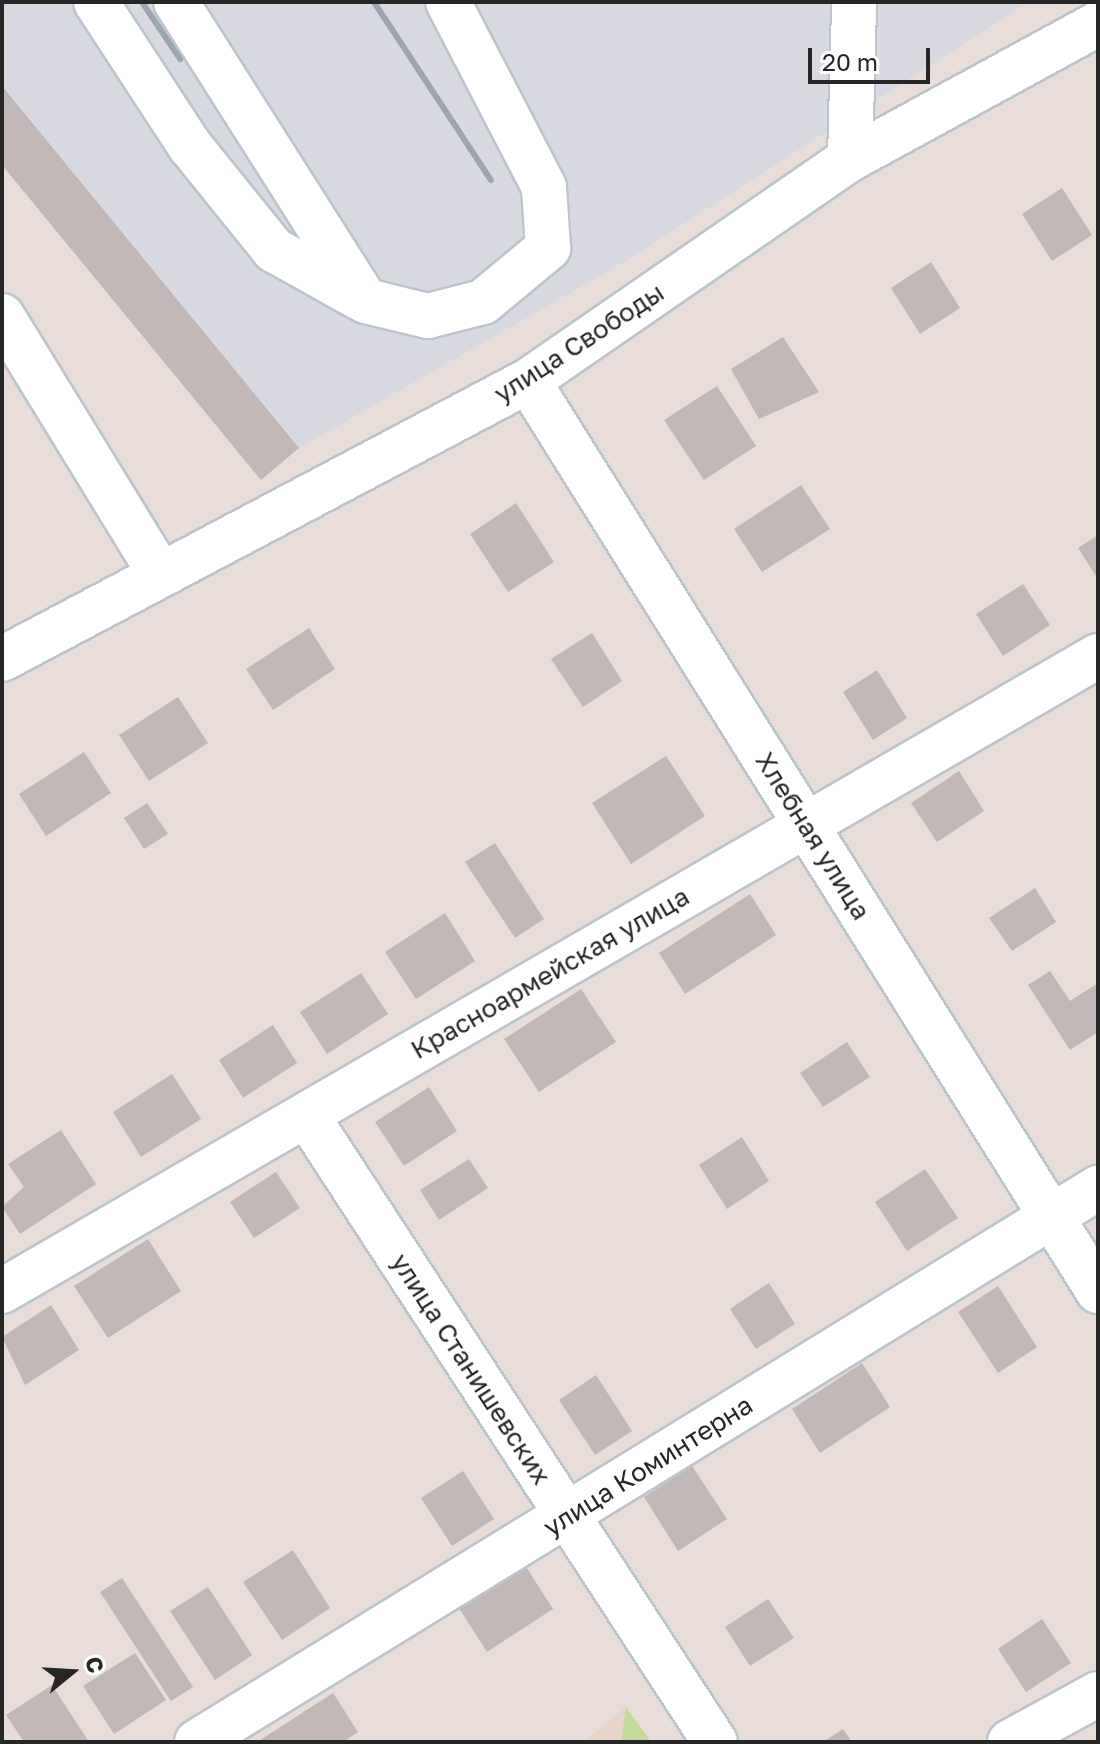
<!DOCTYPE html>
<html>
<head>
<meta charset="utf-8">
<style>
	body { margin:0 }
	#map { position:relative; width:1100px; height:1744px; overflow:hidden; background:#e8ddd9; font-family:"Golos Text",sans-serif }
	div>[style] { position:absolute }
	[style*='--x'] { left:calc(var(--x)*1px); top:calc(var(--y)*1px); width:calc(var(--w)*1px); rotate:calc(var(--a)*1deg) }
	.industrial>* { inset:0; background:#d9dae1 }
	.education>* { inset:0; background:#e9d5c9 }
	.green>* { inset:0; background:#c4da9a }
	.building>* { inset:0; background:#c0b7b6 }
	.roads { filter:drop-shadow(2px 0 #bdc5cc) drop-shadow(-2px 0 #bdc5cc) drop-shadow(0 2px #bdc5cc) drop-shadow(0 -2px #bdc5cc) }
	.minor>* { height:44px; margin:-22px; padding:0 22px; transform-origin:22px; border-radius:22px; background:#fff }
	.rail>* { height:6px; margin:-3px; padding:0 3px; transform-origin:3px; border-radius:3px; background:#9da5af }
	span { translate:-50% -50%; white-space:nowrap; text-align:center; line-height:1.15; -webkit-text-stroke:6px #fff; paint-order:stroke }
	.street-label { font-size:26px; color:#262626 }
	.frame { position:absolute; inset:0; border:4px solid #262626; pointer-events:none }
	.north { position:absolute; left:32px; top:1632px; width:80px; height:80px; -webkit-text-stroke:6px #fff; paint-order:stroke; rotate:72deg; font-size:22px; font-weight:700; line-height:32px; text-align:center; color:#262626 }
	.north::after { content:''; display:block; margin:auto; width:28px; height:36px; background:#262626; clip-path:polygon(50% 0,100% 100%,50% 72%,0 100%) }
	.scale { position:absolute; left:808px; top:48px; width:122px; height:36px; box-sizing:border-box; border:4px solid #262626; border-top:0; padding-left:10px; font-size:24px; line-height:28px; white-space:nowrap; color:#262626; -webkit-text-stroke:6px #fff; paint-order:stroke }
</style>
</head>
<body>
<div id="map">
	<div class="industrial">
		<div style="clip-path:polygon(2px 2px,1029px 2px,624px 262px,299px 448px,2px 86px)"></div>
	</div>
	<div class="education">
		<div style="clip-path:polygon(626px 1707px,651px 1742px,584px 1742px)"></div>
	</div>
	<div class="green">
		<div style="clip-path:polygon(626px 1707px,651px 1742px,621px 1742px)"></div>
	</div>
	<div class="building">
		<div style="clip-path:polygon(2px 86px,299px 448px,261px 480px,2px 165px)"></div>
		<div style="clip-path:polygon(1062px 188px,1092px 235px,1052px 261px,1022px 214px)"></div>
		<div style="clip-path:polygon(931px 262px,960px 308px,920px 334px,891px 288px)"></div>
		<div style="clip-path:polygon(783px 337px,819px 392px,759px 419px,731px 369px)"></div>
		<div style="clip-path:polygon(717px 386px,756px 446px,704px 480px,664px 420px)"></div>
		<div style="clip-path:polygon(801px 485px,830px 529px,762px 572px,734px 529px)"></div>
		<div style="clip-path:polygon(516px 503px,554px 562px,508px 592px,470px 534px)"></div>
		<div style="clip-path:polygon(1098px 535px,1098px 579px,1078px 548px)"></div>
		<div style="clip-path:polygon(1023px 584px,1050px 625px,1003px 656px,976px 614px)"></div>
		<div style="clip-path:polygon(309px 628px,335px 669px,273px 710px,246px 669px)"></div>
		<div style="clip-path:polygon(592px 633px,622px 681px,583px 707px,551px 659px)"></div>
		<div style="clip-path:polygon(877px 670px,907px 718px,873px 740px,843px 692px)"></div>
		<div style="clip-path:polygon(178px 697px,208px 743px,149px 781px,119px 735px)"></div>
		<div style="clip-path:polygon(84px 752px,111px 793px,46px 836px,19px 794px)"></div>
		<div style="clip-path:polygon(666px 756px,705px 816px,631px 864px,592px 803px)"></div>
		<div style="clip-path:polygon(959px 771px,984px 811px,937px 842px,911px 803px)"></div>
		<div style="clip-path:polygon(147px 803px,168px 834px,144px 849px,124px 818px)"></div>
		<div style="clip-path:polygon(495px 843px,544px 919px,515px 938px,465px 862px)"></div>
		<div style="clip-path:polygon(1035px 888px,1056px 922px,1012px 951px,989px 918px)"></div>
		<div style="clip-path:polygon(750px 894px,776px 935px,685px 994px,659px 953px)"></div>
		<div style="clip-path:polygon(445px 913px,475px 961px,416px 999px,385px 952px)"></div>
		<div style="clip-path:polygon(1050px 971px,1070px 1001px,1098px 983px,1098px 1032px,1070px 1050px,1028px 985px)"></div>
		<div style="clip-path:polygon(361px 973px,388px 1014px,327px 1054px,300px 1012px)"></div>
		<div style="clip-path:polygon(581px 989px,616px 1042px,539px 1092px,504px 1039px)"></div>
		<div style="clip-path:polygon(273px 1025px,297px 1063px,243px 1098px,219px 1060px)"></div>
		<div style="clip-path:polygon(847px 1042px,870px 1077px,823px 1107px,800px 1073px)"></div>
		<div style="clip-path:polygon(172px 1074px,201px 1119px,141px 1157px,113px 1112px)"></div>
		<div style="clip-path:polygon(429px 1087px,457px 1131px,404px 1166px,375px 1122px)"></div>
		<div style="clip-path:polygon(61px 1130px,96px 1184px,20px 1234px,2px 1207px,24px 1187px,8px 1164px)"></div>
		<div style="clip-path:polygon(742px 1137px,769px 1181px,727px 1209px,699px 1165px)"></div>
		<div style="clip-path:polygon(469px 1159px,488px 1188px,439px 1220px,420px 1190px)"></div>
		<div style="clip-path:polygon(925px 1169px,958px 1218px,907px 1251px,875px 1202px)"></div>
		<div style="clip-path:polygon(276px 1172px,300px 1208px,254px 1238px,230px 1202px)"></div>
		<div style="clip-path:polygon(148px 1239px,181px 1291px,108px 1338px,74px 1286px)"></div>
		<div style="clip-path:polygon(769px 1283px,795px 1324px,756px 1349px,730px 1309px)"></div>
		<div style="clip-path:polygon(998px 1286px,1037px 1347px,998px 1373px,958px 1312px)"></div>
		<div style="clip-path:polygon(51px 1305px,79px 1350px,25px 1385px,2px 1337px)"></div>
		<div style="clip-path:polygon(862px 1363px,890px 1407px,820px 1453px,792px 1409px)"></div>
		<div style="clip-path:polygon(596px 1375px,632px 1431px,595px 1455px,559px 1400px)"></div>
		<div style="clip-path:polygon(692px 1466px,727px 1519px,678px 1551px,644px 1497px)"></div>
		<div style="clip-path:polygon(463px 1471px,494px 1519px,452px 1546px,421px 1498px)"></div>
		<div style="clip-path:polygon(293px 1550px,330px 1608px,282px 1640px,243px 1582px)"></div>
		<div style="clip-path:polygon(523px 1562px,553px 1609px,487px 1652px,457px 1605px)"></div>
		<div style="clip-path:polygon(122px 1578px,193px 1687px,171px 1701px,100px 1592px)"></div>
		<div style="clip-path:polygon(208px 1587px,252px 1655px,215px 1680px,170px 1611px)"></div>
		<div style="clip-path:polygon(768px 1599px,794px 1638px,750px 1666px,725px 1627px)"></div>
		<div style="clip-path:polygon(1042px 1619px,1071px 1663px,1026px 1692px,998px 1649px)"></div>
		<div style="clip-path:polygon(135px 1653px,166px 1700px,114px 1734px,83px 1686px)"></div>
		<div style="clip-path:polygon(52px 1685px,89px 1742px,24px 1742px,6px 1715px)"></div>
		<div style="clip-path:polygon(333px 1693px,358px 1732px,343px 1742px,257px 1742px)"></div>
		<div style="clip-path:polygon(843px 1729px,852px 1742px,823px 1742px)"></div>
	</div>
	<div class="roads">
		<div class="minor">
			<div style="--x:96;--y:2;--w:172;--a:56.9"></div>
			<div style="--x:190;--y:146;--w:134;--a:51.1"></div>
			<div style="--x:274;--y:250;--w:98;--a:29.2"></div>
			<div style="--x:176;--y:2;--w:354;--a:57.6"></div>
			<div style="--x:366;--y:301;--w:64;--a:13.6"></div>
			<div style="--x:428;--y:316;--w:57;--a:-14.3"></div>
			<div style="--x:483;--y:302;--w:85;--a:-39.7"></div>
			<div style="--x:548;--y:248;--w:61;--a:-93.8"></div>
			<div style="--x:544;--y:187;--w:208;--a:-117.4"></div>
			<div style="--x:850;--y:159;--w:157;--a:-88.5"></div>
			<div style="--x:2;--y:316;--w:303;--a:58.5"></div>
			<div style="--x:528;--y:381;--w:1074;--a:57.94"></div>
			<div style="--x:2;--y:659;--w:595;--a:-27.86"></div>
			<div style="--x:528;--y:381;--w:391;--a:-34.6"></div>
			<div style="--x:850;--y:159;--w:282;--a:-28.6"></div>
			<div style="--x:307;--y:1116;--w:747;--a:56.91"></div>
			<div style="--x:2;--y:1291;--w:1267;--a:-30.09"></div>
			<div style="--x:197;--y:1742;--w:1058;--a:-31.59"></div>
			<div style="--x:1010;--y:1742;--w:100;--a:-28.6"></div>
		</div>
	</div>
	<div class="rail">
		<div style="--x:142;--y:2;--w:69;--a:56.3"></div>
		<div style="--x:374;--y:2;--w:213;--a:56.7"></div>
	</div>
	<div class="street-label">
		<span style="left:579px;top:343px;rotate:-33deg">улица Свободы</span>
		<span style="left:813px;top:836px;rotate:58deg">Хлебная улица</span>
		<span style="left:550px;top:973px;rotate:-30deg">Красноармейская улица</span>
		<span style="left:471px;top:1369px;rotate:57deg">улица Станишевских</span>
		<span style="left:648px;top:1466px;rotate:-32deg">улица Коминтерна</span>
	</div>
	<div class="frame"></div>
	<div class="north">С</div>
	<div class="scale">20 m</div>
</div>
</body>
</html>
